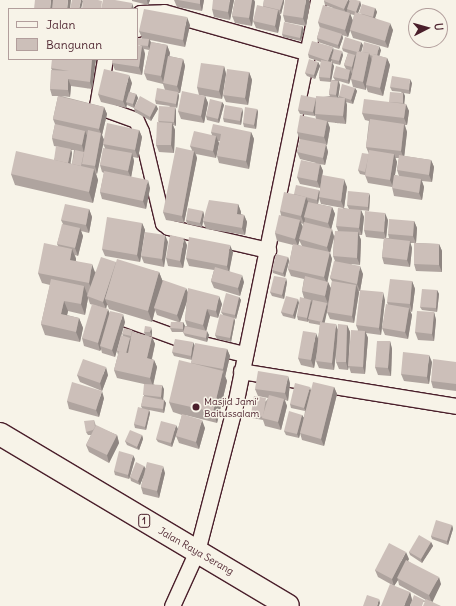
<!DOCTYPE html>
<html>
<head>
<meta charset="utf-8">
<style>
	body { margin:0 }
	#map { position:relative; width:456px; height:606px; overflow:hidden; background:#f7f3e8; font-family:Delius,sans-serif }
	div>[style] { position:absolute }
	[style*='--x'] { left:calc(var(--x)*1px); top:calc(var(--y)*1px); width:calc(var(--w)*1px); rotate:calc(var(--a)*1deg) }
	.roads { filter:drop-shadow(1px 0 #4a1f2b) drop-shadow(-1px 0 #4a1f2b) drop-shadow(0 1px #4a1f2b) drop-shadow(0 -1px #4a1f2b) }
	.minor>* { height:15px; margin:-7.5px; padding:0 7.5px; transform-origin:7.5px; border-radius:7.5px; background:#f7f3e8 }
	.trunk>* { height:22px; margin:-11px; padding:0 11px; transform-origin:11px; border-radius:11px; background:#f7f3e8 }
	.wall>* { inset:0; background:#afa49f }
	.shaded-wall>* { inset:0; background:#8f8682 }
	.building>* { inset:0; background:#ccbfb9 }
	.dots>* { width:11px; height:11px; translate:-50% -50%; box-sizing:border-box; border:2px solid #f7f3e8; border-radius:50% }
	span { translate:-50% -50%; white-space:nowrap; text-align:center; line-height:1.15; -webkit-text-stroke:3px #f7f3e8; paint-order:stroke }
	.shield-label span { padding:1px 3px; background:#f7f3e8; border:1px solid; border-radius:3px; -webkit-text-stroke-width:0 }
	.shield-label { font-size:9px; color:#4a1f2b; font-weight:700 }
	.poi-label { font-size:10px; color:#4a1f2b }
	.left { translate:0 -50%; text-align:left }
	.street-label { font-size:10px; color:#4a1f2b }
	.legend { position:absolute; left:8px; top:8px; width:130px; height:52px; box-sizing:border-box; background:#f7f3e8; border:1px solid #b29e9c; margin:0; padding:5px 7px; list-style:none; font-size:12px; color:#4a1f2b }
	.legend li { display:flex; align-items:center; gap:8px; height:20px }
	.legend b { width:20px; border:1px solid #b29e9c }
	.north { position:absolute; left:408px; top:8px; width:40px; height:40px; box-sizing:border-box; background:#f7f3e8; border:1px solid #b29e9c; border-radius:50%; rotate:84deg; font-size:11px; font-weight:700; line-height:16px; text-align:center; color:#4a1f2b }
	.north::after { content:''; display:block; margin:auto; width:14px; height:18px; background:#4a1f2b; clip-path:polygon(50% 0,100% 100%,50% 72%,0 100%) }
</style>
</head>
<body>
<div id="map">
	<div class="roads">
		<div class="minor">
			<div style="--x:137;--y:29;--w:16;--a:-79"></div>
			<div style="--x:140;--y:13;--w:24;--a:-2"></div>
			<div style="--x:164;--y:12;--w:151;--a:15.8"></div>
			<div style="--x:105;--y:59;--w:48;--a:99.7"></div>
			<div style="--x:97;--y:106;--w:41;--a:19.7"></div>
			<div style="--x:136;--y:120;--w:12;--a:66"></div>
			<div style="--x:141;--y:131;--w:95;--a:76.6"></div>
			<div style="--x:163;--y:223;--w:6;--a:39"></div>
			<div style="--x:168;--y:227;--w:103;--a:13"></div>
			<div style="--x:104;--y:311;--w:79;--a:20"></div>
			<div style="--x:178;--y:338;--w:68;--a:13.6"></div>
			<div style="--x:241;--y:371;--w:218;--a:9.2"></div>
			<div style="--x:172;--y:606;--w:60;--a:-65.6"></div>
			<div style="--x:197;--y:551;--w:151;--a:-75.4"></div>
			<div style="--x:235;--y:405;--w:413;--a:-78.4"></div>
		</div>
		<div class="trunk">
			<div style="--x:0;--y:434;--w:335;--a:30.8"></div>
		</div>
	</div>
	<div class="wall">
		<div style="clip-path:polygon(132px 0,150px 0,148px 5px,132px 1px)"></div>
		<div style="clip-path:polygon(174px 0,204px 0,202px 11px,177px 7px)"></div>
		<div style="clip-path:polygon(234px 0,230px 20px,214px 17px,212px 9px)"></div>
		<div style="clip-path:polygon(235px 0,254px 0,255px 2px,252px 26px,235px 23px,232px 16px)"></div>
		<div style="clip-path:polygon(264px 0,284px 0,284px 2px,281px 14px,280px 14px,281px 17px,278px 33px,256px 28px,253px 21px,263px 7px)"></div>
		<div style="clip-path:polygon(evenodd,324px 1px,360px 1px,361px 5px,358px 13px,360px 14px,375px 8px,377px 12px,375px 18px,393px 30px,388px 48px,353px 38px,350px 30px,348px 37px,342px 35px,343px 38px,339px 49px,318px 42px,317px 38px,320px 28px,318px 22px,333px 8px,325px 5px,324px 1px,350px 14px,354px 15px,353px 21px,350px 14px)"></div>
		<div style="clip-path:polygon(310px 3px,306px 26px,285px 22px,283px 15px)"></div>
		<div style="clip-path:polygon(190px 25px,185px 47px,150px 40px,151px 42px,167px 45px,170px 53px,169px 56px,183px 59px,185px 66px,180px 93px,178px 93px,179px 96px,177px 108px,175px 107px,176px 111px,176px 126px,173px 125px,175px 130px,174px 153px,159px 152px,156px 145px,159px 122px,158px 121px,170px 106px,156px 104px,155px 100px,165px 90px,163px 84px,147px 80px,144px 73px,149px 50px,144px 49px,145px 54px,142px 75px,115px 70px,112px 63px,137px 59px,142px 38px,139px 31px)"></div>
		<div style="clip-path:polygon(302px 26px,304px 30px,301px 41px,283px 37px,282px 34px)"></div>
		<div style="clip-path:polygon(evenodd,363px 45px,361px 52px,381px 50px,379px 56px,387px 58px,390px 65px,383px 96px,368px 92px,366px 87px,366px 90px,353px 87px,351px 79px,351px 78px,349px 84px,339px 81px,340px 85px,338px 97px,339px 97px,339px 96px,355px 88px,357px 91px,353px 104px,346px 102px,347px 105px,346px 124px,328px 122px,330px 128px,327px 145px,326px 145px,328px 152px,325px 165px,320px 164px,323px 171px,322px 175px,347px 187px,344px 208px,349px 209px,347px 205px,370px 196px,369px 211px,361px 210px,364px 217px,362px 235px,359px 235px,361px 240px,360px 265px,351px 264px,363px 274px,360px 291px,358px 291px,359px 292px,354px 323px,330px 319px,327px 312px,327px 310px,324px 323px,337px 329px,347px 325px,350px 332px,349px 359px,358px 330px,356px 325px,385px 300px,381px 335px,366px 333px,368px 338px,365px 374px,351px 373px,349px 367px,348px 370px,339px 369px,336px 362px,337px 347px,334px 370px,319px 368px,316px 361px,317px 350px,314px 368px,301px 365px,298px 358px,318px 339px,320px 325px,309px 323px,308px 320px,308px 322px,298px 320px,297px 316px,304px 298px,302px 291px,304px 279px,291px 276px,288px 269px,293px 245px,277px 241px,275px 233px,281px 215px,280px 211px,294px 194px,319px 190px,320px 192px,320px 188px,300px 184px,297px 177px,316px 163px,300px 159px,297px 152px,300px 140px,297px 132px,316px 119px,315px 114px,315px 116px,300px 114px,298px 110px,316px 98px,330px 96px,329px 94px,331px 82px,320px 81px,319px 77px,321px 62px,309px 58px,308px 54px,334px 51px,343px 55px,340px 65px,332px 63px,331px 60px,330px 62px,334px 66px,331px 80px,335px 80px,333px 77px,346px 69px,344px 65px,348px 53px,343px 51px,342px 48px,363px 45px,319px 198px,321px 204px,343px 208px,336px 226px,338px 231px,334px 236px,331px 229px,335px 214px,332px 207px,318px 204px,319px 198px,363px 45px,301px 223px,303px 224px,302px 227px,301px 223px,363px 45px,334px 237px,333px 256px,335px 261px,330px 278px,332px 281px,331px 288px,328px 282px,327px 281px,332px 259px,330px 253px,334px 237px,363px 45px,299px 240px,302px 246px,298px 245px,299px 240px)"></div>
		<div style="clip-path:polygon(evenodd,96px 59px,92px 89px,71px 86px,70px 97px,61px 96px,104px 107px,107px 114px,102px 135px,104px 140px,139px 130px,142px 137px,138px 158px,133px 157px,134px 161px,131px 177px,150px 188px,146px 209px,102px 199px,100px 192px,104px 173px,102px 172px,100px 165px,105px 148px,103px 144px,97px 174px,96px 173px,98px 180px,93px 203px,15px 185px,11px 174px,54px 160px,59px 147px,54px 146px,52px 138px,55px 124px,53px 119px,58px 96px,52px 96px,50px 89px,52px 70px,51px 68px,96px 59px,71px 150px,74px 150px,72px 164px,70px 163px,72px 153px,71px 150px)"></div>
		<div style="clip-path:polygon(318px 62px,320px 66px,315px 79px,307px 76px,305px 73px)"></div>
		<div style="clip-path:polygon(224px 66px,226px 74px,222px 99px,199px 95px,197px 87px)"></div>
		<div style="clip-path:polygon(249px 72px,252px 80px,248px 105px,226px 102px,223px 95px)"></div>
		<div style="clip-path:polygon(132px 83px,129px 92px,136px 94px,138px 98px,135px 106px,156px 105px,158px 109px,151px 121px,135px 112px,134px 108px,127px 105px,127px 104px,126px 108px,101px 102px,98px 94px)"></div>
		<div style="clip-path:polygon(evenodd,412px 83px,410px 94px,404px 93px,405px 96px,404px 103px,409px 111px,407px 125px,405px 125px,407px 132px,404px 156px,431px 160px,434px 167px,432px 182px,422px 181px,424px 187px,422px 200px,394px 196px,392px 187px,368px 183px,365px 175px,360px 174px,358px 170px,369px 154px,366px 147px,369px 121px,365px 120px,362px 113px,389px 102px,402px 92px,392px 91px,390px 87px,412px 83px,395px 158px,399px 158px,397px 170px,399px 176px,395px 175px,397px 162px,395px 158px)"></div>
		<div style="clip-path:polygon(205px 96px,208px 103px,204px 123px,181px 119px,178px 111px)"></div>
		<div style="clip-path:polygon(222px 102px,224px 105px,219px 123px,207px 120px,206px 116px)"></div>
		<div style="clip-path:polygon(257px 109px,258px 112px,256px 129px,244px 127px,243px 123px)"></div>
		<div style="clip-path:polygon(243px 112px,241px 125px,224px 122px,223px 118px)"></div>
		<div style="clip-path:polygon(211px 132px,251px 132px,254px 139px,249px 169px,219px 163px,217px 156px,220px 141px,218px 141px,219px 143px,216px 158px,196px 154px,197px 158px,184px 223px,166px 220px,163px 212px,192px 150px,190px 146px,212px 135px)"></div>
		<div style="clip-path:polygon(238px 204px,241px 212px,241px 214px,244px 215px,247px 222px,245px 235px,206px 229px,203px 221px)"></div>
		<div style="clip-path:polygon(evenodd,89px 209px,92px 217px,89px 233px,81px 231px,83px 236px,78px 256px,75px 255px,76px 259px,76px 261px,95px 272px,116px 262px,159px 272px,162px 280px,188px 292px,222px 304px,218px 318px,210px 316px,206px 331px,209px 335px,207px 342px,185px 336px,183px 332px,172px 332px,170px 328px,178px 322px,157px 315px,155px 310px,152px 322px,109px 309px,107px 304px,106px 309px,109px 313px,125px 322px,115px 357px,102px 353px,101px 349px,100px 351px,84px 346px,82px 338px,100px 307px,90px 304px,88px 298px,85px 315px,68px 311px,67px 315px,79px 318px,83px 328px,80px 342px,45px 335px,41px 324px,50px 285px,42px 283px,38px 273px,58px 246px,57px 244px,63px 224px,61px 220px,89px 209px,187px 301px,185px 320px,187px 326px,185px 326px,183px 322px,180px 322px,187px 301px)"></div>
		<div style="clip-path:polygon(203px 211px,204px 215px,202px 227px,187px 224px,186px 220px)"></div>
		<div style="clip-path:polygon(388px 220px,386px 238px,389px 238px,388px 234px,414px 221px,417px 228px,416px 243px,439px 244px,442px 251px,442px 272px,416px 271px,414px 264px,414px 243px,410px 243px,412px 248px,410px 267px,384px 264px,382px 257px,384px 239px,366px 237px,364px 230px)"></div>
		<div style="clip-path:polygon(142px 223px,145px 230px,140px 262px,105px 256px,102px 249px)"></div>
		<div style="clip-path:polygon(165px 235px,164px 267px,144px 263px,141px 256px)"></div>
		<div style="clip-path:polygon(187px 245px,183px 268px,168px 266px,166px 258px)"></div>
		<div style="clip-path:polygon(233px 252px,229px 271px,244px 282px,240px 296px,214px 288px,211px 281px,214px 270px,189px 266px,186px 258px)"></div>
		<div style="clip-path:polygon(288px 257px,289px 261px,285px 277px,273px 273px,272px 270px)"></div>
		<div style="clip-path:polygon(412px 281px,415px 289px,412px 312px,410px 311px,412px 315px,408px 339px,385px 335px,382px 328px,388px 305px,387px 302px)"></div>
		<div style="clip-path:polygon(287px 282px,284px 299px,272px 296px,270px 292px)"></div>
		<div style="clip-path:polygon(437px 290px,439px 294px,437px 312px,422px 310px,420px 307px)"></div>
		<div style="clip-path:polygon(239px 297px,241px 300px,236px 319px,234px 318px,235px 321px,231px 342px,217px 339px,215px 335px,223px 315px,221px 312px)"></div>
		<div style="clip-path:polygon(298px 299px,295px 319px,283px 316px,281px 312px)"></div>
		<div style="clip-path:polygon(434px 312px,436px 320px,434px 341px,418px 340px,415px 332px)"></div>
		<div style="clip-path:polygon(132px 330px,133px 332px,145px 335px,144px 332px,152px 331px,152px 336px,147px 336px,152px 337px,155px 344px,152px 359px,154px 360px,157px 367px,153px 384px,164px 389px,163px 399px,164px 400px,166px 403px,164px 413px,149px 410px,150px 413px,146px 430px,135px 428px,134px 424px,142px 408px,141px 406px,144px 396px,144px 384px,117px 378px,114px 370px,118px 355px,117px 351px,123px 335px,122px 334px)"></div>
		<div style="clip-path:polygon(390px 341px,392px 349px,391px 376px,378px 375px,375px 367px)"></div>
		<div style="clip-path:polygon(195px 346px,227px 349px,230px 356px,225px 377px,225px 376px,227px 381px,217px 423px,185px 415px,205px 428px,199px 449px,179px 443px,176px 436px,182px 415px,173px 412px,169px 402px,191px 363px,192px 360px,174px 356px,172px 352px)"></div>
		<div style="clip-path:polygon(432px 362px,429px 384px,404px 381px,401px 374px)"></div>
		<div style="clip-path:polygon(456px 362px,456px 391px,433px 388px,431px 381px)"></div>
		<div style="clip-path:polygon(77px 375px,108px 375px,102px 391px,80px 382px)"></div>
		<div style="clip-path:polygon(290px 383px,288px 401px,285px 400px,287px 406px,281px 430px,265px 426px,263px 420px,252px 418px,251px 414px,267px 400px,268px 398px,258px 396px,255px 389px)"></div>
		<div style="clip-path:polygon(334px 387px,337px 394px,324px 446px,302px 440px,300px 433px,299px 438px,286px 435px,284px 431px,302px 415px,304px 418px,305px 411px,291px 408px,290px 404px,311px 390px)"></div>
		<div style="clip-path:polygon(104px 398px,99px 417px,69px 409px,67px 401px)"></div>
		<div style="clip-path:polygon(94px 420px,96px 426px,117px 435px,119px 443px,109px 463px,89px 452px,86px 445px,91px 435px,88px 435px,86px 432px)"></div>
		<div style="clip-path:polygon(178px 429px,172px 447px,158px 442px,156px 439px)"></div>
		<div style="clip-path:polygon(142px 435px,143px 439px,139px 450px,127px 445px,125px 441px)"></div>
		<div style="clip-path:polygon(135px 459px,130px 477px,144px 466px,145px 468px,165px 473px,159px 498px,143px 494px,141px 487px,144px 474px,140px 485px,131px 481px,130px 477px,129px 479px,115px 475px,114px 471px)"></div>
		<div style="clip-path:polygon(452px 525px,453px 529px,448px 545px,432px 539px,431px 536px)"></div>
		<div style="clip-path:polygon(431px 542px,433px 546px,422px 563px,410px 555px,409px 552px)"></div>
		<div style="clip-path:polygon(409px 559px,408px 561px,441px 584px,432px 601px,381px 606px,410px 592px,412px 600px,424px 600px,425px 601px,426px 600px,399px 585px,398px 580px,394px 586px,378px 577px,375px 570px)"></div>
	</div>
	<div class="shaded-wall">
		<div style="clip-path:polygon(51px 0,54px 0,53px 9px,50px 9px)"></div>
		<div style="clip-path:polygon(68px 0,71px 0,70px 9px,67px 9px)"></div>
		<div style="clip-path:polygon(81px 0,82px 0,83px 1px,81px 9px,79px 9px)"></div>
		<div style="clip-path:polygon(147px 0,150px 0,148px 5px)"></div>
		<div style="clip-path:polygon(200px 0,204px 0,202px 11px,200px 4px)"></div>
		<div style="clip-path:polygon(230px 0,234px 0,230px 20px,228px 12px)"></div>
		<div style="clip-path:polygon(252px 0,254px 0,255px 2px,252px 26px,249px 18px)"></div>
		<div style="clip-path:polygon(283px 0,284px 0,284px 2px,281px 14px,280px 10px)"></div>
		<div style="clip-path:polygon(306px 0,309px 0,310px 3px,306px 26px,303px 18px)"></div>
		<div style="clip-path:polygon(348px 0,349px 0,350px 1px,346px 13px,344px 9px)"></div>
		<div style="clip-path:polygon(360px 1px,361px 5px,357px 16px,356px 12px)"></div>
		<div style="clip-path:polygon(132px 3px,134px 9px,131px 9px)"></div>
		<div style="clip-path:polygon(375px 8px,377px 12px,374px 21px,373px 17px)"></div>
		<div style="clip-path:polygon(278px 10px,281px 17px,278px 33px,275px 26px)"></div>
		<div style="clip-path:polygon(350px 13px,353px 21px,348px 37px,345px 30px)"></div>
		<div style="clip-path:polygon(187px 17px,190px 25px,185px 47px,183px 40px)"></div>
		<div style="clip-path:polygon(390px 23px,393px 30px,388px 48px,385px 41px)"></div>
		<div style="clip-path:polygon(302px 26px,304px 30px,301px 41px,300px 38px)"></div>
		<div style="clip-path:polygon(342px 34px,343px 38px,339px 49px,338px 45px)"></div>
		<div style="clip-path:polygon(149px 39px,151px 43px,150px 50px,148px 46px)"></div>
		<div style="clip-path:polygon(361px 42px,363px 45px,360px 56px,358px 52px)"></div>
		<div style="clip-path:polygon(167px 45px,170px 53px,164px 84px,161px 76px)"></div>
		<div style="clip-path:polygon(142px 46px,145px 54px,142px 75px,139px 67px)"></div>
		<div style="clip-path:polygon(379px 46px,381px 50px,378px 61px,377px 57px)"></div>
		<div style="clip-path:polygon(333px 47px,334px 51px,330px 65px,328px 61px)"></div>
		<div style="clip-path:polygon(342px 51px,343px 55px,340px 65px,339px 61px)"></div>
		<div style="clip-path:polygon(369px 53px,372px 61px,366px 85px,366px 90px,363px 82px)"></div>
		<div style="clip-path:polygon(355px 55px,357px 59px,353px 71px,352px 67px)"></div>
		<div style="clip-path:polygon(387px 58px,390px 65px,383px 96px,380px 88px)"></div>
		<div style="clip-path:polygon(92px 59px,96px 59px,92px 89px,90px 82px)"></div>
		<div style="clip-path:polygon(183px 59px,185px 66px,180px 93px,177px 86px)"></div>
		<div style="clip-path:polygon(318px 62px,320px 66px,315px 79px,314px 75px)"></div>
		<div style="clip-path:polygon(332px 62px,334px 66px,331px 82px,330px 78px)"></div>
		<div style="clip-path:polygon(224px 66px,226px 74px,222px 99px,219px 91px)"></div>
		<div style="clip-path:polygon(350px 70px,352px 74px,349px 84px,348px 80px)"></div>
		<div style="clip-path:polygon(249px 72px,252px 80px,248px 105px,245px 98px)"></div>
		<div style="clip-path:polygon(129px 75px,132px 83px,127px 102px,126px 102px,127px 104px,126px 108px,123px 101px)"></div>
		<div style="clip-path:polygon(68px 79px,71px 86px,70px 97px,68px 90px)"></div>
		<div style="clip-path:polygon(410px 79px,412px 83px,410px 94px,409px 90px)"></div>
		<div style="clip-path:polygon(338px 81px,340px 85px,338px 99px,336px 95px)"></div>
		<div style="clip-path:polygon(355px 88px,357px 91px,353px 104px,351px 100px)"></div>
		<div style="clip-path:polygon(178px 92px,179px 96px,177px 108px,176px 104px)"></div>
		<div style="clip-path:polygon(403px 93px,405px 96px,404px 107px,403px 103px)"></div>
		<div style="clip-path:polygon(136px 94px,138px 98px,134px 108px,133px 104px)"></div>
		<div style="clip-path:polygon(205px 96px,208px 103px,204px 123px,201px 116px)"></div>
		<div style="clip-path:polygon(316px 98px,317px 101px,315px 116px,313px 112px)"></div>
		<div style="clip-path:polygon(345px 98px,347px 105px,346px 124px,343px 116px)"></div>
		<div style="clip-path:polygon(222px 102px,224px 105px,219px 123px,218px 119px)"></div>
		<div style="clip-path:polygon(406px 104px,409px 111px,407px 125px,404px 118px)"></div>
		<div style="clip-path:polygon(156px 105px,158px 109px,151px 121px,150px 117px)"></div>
		<div style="clip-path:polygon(104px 107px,107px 114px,102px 135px,104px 140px,97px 174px,95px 166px,101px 134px,99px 129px)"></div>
		<div style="clip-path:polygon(175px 107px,176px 111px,176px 126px,174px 122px)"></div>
		<div style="clip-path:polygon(242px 108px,243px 112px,241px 125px,240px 121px)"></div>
		<div style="clip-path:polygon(257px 109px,258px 112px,256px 129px,254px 125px)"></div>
		<div style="clip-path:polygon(327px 121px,330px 128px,327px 145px,324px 137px)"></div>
		<div style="clip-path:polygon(172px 123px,175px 130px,174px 153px,171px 145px)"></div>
		<div style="clip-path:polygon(404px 124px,407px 132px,404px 159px,401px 151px)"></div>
		<div style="clip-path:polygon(139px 130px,142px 137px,138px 158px,135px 150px)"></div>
		<div style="clip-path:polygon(85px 131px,88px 138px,84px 153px,82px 145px)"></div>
		<div style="clip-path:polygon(251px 132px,254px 139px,249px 169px,246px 161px)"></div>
		<div style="clip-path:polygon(216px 136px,219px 143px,216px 158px,213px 151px)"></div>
		<div style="clip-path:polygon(326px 144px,328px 152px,325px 165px,323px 158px)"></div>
		<div style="clip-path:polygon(71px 149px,72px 153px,70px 167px,68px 163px)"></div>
		<div style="clip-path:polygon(194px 151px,197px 158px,184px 223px,182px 216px)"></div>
		<div style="clip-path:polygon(132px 153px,134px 161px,131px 178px,128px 171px)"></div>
		<div style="clip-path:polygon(394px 154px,397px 162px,393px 187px,390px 180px)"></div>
		<div style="clip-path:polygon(431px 160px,434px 167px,432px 182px,429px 175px)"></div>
		<div style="clip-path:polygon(320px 164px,323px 171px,320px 188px,317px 181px)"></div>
		<div style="clip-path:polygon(94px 169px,98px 180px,93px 203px,89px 192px)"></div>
		<div style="clip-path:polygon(344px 179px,347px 187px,344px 208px,341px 201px)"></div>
		<div style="clip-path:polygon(421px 179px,424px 187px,422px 200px,419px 193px)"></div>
		<div style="clip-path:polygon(148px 180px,150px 188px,146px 209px,143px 201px)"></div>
		<div style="clip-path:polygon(319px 190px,320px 193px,319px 197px,319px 198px,318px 204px,317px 200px)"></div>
		<div style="clip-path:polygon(369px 193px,370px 196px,369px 211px,368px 207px)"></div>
		<div style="clip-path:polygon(306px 197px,309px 204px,304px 217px,305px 219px,304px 224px,301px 216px)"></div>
		<div style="clip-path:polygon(238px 204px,241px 212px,240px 221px,237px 214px)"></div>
		<div style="clip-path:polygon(332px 207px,335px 214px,331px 230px,328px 223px)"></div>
		<div style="clip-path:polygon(89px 209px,92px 217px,89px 233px,86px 225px)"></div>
		<div style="clip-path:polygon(361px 210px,364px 217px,362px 235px,359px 228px)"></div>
		<div style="clip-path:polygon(203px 211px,204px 215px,202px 227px,200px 223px)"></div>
		<div style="clip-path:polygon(385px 213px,388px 220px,386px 239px,384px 232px)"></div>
		<div style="clip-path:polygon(244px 215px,247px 222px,245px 235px,242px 228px)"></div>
		<div style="clip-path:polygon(300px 220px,303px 228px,298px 246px,295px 239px)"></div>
		<div style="clip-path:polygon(414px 221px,417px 228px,416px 243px,413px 236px)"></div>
		<div style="clip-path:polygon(142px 223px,145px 230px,140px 262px,137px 255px)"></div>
		<div style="clip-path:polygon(80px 228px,83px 236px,78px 256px,75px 248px)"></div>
		<div style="clip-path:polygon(332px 229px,334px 237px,330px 253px,332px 259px,327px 284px,324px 277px,329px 253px,327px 247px)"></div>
		<div style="clip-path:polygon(358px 232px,361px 240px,360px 265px,357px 258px)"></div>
		<div style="clip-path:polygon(165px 235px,168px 242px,164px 267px,162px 259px)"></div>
		<div style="clip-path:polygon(184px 238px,187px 245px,183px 268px,180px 261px)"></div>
		<div style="clip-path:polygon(410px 241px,412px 248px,410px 267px,407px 260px)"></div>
		<div style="clip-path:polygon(439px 244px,442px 251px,442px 272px,439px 265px)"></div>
		<div style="clip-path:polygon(230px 245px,233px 252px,229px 273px,227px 266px)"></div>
		<div style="clip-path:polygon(72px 249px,76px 259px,74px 270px,70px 260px)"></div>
		<div style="clip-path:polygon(288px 257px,289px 261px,285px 277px,283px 273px)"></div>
		<div style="clip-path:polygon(116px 262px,105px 299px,107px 304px,106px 309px,103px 302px)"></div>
		<div style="clip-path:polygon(92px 264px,96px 275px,93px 293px,89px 283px)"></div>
		<div style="clip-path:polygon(360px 266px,363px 274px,360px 291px,357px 284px)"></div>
		<div style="clip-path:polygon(159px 272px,163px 282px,154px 308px,155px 310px,152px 322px,148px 311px)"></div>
		<div style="clip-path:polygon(242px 275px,244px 282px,240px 296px,238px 288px)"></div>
		<div style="clip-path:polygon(286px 278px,287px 282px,284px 299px,282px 295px)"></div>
		<div style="clip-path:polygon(412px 281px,415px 289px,412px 312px,410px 304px)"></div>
		<div style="clip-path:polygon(328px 282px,331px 289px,328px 304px,325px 296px)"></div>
		<div style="clip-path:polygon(356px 285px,359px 292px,354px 323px,352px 316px)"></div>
		<div style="clip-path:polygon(84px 286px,88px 296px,87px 296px,88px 298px,85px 315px,81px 304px)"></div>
		<div style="clip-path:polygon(186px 288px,189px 295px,180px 322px,177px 315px)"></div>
		<div style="clip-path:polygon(437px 290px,439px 294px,437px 312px,436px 308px)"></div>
		<div style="clip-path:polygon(383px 292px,385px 300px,381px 335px,379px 328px)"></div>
		<div style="clip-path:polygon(219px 296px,222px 304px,218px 318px,216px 311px)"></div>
		<div style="clip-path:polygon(239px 297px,241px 300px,236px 319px,235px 315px)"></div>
		<div style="clip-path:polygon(298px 299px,299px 303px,295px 319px,293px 315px)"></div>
		<div style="clip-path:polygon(311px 300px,312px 303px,308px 322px,307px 318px)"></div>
		<div style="clip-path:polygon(64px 301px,68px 311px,65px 324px,61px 314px)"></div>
		<div style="clip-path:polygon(327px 303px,328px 307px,324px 326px,322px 322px)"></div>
		<div style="clip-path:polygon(409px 308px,412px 315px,408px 339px,405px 332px)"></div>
		<div style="clip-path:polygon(108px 309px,111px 317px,100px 346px,101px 349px,100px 351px,98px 343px)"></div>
		<div style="clip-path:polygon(207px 309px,210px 316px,206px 332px,203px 325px)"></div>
		<div style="clip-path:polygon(434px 312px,436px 320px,434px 341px,432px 334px)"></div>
		<div style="clip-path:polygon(123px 314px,125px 322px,115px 357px,112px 350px)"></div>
		<div style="clip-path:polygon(79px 318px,83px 328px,80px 342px,76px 332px)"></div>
		<div style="clip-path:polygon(234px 318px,235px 321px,231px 342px,230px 338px)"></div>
		<div style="clip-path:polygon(183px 322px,185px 326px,184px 332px,183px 329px)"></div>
		<div style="clip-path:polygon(336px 324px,338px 331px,334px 370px,332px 363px)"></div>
		<div style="clip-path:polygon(347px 325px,350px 332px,348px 370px,346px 362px)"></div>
		<div style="clip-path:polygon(151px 327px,152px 331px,152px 336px,150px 332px)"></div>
		<div style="clip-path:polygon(207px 331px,209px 335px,207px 342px,206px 338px)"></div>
		<div style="clip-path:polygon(365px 331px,368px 338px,365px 374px,363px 367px)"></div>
		<div style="clip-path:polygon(316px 333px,319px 341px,314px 368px,311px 360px)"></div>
		<div style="clip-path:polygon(152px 337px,155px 344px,150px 366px,147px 358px)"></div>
		<div style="clip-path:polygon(130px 338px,132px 341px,127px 358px,126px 354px)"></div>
		<div style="clip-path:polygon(390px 341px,392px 349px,391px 376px,388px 368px)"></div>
		<div style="clip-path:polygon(193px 342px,195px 346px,192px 360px,191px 356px)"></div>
		<div style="clip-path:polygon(227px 349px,230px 356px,225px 377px,223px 369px)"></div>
		<div style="clip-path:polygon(429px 355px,432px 362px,429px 384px,427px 377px)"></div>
		<div style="clip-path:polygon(154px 360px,157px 367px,153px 386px,150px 378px)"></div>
		<div style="clip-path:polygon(106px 367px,108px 375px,102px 391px,100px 383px)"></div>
		<div style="clip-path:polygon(223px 371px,227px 381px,217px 423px,213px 412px)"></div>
		<div style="clip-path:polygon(288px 376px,290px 383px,288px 401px,285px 393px)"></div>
		<div style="clip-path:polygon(162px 385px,164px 389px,163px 401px,161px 397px)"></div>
		<div style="clip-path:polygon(310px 387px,311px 391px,306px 411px,304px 408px)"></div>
		<div style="clip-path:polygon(334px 387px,337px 394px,324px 446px,321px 439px)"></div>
		<div style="clip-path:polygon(102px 391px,104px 398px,99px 417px,96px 410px)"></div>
		<div style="clip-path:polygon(284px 399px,287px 406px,281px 430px,278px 422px)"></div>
		<div style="clip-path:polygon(164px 400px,166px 403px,164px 413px,163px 409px)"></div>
		<div style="clip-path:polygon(149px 410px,150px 413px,146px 430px,145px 427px)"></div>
		<div style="clip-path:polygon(302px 415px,304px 418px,299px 438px,297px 434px)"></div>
		<div style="clip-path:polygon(202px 420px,205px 428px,199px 449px,196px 442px)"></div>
		<div style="clip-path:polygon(176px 425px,178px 429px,172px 447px,171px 443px)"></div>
		<div style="clip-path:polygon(117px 435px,119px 443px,109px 463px,107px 455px)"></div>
		<div style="clip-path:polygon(142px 435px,143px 439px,139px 450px,137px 447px)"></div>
		<div style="clip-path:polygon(133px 455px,135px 459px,129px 479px,128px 475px)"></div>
		<div style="clip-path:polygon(144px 466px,146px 470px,140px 485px,138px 481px)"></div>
		<div style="clip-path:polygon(163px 466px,165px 473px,159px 498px,157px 491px)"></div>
		<div style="clip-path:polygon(452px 525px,453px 529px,448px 545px,447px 541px)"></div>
		<div style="clip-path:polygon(431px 542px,433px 546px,422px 563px,421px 559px)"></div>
		<div style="clip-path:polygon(406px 552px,409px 559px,398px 579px,397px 578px,398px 580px,394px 586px,392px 579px)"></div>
		<div style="clip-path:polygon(439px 577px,441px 584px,432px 603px,429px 595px)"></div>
		<div style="clip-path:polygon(410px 592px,412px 600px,410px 606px,404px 606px)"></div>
		<div style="clip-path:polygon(379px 599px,380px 603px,379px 606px,377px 606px)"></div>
	</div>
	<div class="building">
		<div style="clip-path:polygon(35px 0,51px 0,50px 9px,34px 9px)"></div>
		<div style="clip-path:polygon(53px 0,68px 0,67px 9px,52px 9px)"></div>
		<div style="clip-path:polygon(72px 0,81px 0,79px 9px,70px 9px)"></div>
		<div style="clip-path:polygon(83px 0,98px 0,102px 1px,101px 9px,82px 9px)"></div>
		<div style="clip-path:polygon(103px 0,115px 0,132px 3px,131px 9px,101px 9px)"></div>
		<div style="clip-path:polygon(178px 0,200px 0,200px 4px)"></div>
		<div style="clip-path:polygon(213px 0,230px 0,228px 12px,212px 9px)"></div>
		<div style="clip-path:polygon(235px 0,252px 0,249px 18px,232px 16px)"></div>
		<div style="clip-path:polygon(264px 0,283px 0,280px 10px,263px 6px)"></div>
		<div style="clip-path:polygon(285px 0,306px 0,303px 18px,283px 15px)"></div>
		<div style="clip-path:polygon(324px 0,348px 0,344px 9px,324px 1px)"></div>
		<div style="clip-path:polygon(350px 0,356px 0,360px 1px,356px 12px,347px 9px)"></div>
		<div style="clip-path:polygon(362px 4px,375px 8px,373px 17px,359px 13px)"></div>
		<div style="clip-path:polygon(257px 5px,278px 10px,275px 26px,253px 21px)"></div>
		<div style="clip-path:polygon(323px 5px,350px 13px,345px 30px,318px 22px)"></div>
		<div style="clip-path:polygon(144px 9px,187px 17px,183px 40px,139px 31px)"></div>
		<div style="clip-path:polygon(355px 12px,390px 23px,385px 41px,350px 30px)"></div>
		<div style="clip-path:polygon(284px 22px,302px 26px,300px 38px,282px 34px)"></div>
		<div style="clip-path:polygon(320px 27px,342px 34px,338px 45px,317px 38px)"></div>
		<div style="clip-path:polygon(345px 37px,361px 42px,359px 51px,357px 51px,357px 52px,342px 48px)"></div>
		<div style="clip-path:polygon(137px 38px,149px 39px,148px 46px,137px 45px)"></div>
		<div style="clip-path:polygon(312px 41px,333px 47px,328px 61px,308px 54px)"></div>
		<div style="clip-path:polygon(151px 42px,167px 45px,161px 76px,144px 73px)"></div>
		<div style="clip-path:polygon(364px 42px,379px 46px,377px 55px,373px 54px,373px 56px,370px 55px,369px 53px,362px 52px)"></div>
		<div style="clip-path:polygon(137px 45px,142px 46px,139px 67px,112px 63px,113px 59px,137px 59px)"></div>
		<div style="clip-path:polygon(334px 49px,342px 51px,339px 61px,331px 59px)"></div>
		<div style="clip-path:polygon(357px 51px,369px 53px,363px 82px,351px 79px)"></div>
		<div style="clip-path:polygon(348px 53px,355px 55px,352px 67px,344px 65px)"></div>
		<div style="clip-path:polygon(373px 54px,387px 58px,380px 88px,366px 85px)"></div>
		<div style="clip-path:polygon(168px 56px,183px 59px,177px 86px,163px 83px)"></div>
		<div style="clip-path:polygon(52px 59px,71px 59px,71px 60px,71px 59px,92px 59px,90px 82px,68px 79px,68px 90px,50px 89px,51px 70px,69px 71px,51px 68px)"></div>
		<div style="clip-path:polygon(309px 59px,318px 62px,314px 75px,305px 73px)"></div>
		<div style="clip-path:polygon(321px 60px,332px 62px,330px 78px,319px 77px)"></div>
		<div style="clip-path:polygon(201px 63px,224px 66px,219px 91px,197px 87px)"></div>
		<div style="clip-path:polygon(336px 66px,350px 70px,348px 80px,333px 77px)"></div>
		<div style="clip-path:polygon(104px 69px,129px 75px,123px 101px,98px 94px)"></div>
		<div style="clip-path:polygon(227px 69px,249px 72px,245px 98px,223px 95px)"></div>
		<div style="clip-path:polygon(392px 76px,410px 79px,409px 90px,390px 87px)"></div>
		<div style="clip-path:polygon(331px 80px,338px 81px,336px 95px,329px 94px)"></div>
		<div style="clip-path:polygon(342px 84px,355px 88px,351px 100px,339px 96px)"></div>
		<div style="clip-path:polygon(157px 88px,178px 92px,176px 104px,155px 100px)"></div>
		<div style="clip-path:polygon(182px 91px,205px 96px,201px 116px,178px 111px)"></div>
		<div style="clip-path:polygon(129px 92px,136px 94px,133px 104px,126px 102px)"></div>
		<div style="clip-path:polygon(390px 92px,403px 93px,403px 103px,389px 102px)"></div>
		<div style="clip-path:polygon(301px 95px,316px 98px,313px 112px,298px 110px)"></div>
		<div style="clip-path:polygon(58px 96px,104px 107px,99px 129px,53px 119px)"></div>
		<div style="clip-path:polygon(140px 96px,156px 105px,150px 117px,134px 108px)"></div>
		<div style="clip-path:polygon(316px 96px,345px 98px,343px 116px,315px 114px)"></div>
		<div style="clip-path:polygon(210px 99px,222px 102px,218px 119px,206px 116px)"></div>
		<div style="clip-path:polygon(364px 99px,406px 104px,404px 118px,362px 113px)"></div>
		<div style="clip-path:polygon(225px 105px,242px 108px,240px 121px,223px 118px)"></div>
		<div style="clip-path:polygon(159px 106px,175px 107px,174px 122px,158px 121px)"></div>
		<div style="clip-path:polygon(245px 107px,257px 109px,254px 125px,243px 123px)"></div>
		<div style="clip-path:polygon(300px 115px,327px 121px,324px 137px,297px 132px)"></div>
		<div style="clip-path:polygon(370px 119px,404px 124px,401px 151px,366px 147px)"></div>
		<div style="clip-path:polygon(157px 122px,172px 123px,171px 145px,156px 145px)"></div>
		<div style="clip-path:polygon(107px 123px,139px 130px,135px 150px,103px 144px)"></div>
		<div style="clip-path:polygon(55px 124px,85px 131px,82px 145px,52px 138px)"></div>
		<div style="clip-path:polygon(213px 124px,251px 132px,246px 161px,217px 156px,221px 134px,211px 132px)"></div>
		<div style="clip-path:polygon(88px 130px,101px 133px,95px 166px,82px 164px)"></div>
		<div style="clip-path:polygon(194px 131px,216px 136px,213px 151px,190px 146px)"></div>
		<div style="clip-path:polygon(300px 139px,326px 144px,323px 158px,297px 152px)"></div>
		<div style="clip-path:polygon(56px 146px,71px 149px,68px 163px,54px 160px)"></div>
		<div style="clip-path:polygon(176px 147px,194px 151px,182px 216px,163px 212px)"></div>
		<div style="clip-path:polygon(103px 148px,132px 153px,128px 171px,100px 165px)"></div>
		<div style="clip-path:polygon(75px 150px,84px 152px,81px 166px,72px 164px)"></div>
		<div style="clip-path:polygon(369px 150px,394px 154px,390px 180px,365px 176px)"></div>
		<div style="clip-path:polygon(16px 151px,94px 169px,89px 192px,11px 174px)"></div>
		<div style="clip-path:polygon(362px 153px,369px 154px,365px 172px,358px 170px)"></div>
		<div style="clip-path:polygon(399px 155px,431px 160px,429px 175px,397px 170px)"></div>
		<div style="clip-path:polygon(301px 160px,320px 164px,317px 181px,297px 177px)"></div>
		<div style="clip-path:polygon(104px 171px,148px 180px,143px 201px,100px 192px)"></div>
		<div style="clip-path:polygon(322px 175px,344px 179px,341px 201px,319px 197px)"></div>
		<div style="clip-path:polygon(394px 175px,421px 179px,419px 193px,392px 188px)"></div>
		<div style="clip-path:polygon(296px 185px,319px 190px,317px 200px,294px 194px)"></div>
		<div style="clip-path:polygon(348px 191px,369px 193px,368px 207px,347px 205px)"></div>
		<div style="clip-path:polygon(284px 192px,306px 197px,301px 216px,280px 211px)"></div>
		<div style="clip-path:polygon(209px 200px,238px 204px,237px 214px,244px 215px,242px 228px,203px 221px)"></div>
		<div style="clip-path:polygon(308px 202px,332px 207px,328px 223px,304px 217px)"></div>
		<div style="clip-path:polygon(65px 204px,89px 209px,86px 225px,61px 220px)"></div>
		<div style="clip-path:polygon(188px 208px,203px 211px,200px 223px,186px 220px)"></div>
		<div style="clip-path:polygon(338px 208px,361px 210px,359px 228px,336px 226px)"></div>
		<div style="clip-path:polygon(365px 211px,385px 213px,384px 232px,364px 230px)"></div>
		<div style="clip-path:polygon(279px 215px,300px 220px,295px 239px,275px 233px)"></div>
		<div style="clip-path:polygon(107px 217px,142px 223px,137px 255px,102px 249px)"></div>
		<div style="clip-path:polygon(389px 219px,414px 221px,413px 236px,388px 234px)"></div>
		<div style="clip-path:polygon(304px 222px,332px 229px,327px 247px,299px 239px)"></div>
		<div style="clip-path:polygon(62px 224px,80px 228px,75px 248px,57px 244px)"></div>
		<div style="clip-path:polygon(335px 231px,358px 232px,357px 258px,333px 256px)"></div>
		<div style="clip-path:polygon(145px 232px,165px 235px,162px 259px,141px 256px)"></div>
		<div style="clip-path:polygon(170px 235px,184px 238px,180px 261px,166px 258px)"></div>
		<div style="clip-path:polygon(189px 237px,230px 245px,227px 266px,186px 258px)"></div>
		<div style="clip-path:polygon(384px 238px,410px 241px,407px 260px,382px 257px)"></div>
		<div style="clip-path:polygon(44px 243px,72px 249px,70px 260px,92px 264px,89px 283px,38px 273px)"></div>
		<div style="clip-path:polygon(414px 243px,439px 244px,439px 265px,414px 264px)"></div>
		<div style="clip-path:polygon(293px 244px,330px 252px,324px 277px,288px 269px)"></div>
		<div style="clip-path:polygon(276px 254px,288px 257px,283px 273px,272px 270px)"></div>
		<div style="clip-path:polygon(101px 257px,116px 262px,103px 302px,87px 296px)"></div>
		<div style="clip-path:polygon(117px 259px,159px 272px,148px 311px,105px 299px)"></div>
		<div style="clip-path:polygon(334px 261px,360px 266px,357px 284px,330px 278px)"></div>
		<div style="clip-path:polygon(215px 267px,242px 275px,238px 288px,211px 281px)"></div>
		<div style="clip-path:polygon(274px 276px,286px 278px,282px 295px,270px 292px)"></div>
		<div style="clip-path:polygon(305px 276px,328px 282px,325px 296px,302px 291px)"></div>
		<div style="clip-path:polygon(51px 279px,84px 286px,81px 304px,64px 301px,61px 314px,79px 318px,76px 332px,41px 324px)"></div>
		<div style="clip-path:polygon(390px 279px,412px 281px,410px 304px,387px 302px)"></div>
		<div style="clip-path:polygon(163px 280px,186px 288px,177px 315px,154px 308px)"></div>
		<div style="clip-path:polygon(332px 281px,356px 285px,352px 316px,327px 312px)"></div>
		<div style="clip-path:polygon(188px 288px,219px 296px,216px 311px,207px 309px,203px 325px,185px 320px)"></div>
		<div style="clip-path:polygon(422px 289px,437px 290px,436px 308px,420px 307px)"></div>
		<div style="clip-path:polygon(360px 290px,383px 292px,379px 328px,356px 325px)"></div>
		<div style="clip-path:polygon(226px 293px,239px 297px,235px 315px,221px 312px)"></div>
		<div style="clip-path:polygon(286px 296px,298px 299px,293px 315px,281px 312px)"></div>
		<div style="clip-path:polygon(300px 297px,311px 300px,307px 318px,297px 316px)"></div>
		<div style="clip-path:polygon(313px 300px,327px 303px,322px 322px,308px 319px)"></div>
		<div style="clip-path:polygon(92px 304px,108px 309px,98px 343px,82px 338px)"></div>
		<div style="clip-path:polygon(386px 304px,409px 308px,405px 332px,382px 328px)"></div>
		<div style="clip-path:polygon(110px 311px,123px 314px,112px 350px,100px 346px)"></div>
		<div style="clip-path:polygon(417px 311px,434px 312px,432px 334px,415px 332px)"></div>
		<div style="clip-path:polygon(220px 314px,234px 318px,230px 338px,215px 335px)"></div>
		<div style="clip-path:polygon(171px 322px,183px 322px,183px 329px,170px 328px)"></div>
		<div style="clip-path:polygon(320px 322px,336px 324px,332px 363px,316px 361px)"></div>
		<div style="clip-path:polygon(338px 324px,347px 325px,346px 362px,336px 362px)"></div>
		<div style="clip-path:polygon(145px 326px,151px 327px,150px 332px,144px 332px)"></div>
		<div style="clip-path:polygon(185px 326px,207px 331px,206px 338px,183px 333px)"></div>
		<div style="clip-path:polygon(124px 328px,132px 330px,131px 336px,122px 334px)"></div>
		<div style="clip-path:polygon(351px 330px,365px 331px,363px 367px,348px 366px)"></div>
		<div style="clip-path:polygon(303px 331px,316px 333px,311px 360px,298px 358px)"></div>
		<div style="clip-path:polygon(132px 332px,152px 337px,147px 358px,154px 360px,150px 378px,114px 370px,119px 351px,128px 353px)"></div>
		<div style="clip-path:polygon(121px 335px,130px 338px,126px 353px,117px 351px)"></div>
		<div style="clip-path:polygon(175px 339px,193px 342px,191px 356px,172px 352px)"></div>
		<div style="clip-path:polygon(377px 341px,390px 341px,388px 368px,375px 367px)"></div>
		<div style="clip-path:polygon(195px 343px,227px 349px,223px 369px,191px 363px)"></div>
		<div style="clip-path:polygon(403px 352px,429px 355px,427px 377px,401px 374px)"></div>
		<div style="clip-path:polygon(83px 359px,106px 367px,100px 383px,77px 375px)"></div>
		<div style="clip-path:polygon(433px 359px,456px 362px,456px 384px,431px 381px)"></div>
		<div style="clip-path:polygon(179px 360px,223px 371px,213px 412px,169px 402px)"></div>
		<div style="clip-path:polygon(258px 371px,288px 376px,285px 393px,255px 389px)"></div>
		<div style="clip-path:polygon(72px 382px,102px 391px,96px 410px,67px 401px)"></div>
		<div style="clip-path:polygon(313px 382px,334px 387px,321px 439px,300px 433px)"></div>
		<div style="clip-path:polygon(295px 383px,310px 387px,304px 408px,290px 404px)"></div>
		<div style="clip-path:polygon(144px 384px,162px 385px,161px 397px,143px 395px)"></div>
		<div style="clip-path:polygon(269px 395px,284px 399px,278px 422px,262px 418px)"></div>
		<div style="clip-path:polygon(143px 396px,164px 400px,163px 409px,141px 406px)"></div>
		<div style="clip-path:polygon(254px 396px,266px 398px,263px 417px,251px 414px)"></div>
		<div style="clip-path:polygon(138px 407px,149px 410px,145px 427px,134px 424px)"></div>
		<div style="clip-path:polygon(289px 411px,302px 415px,297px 434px,284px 431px)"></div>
		<div style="clip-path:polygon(182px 414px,202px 420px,196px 442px,176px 436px)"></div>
		<div style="clip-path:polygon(94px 420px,95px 427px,93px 430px,86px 432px,84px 421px)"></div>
		<div style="clip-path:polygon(161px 421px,176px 425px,171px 443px,156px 439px)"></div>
		<div style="clip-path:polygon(96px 425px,117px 435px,107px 455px,86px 445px)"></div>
		<div style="clip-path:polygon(130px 430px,142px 435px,137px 447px,125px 441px)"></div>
		<div style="clip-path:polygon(119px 451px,133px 455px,128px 475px,114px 471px)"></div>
		<div style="clip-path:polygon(136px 462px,144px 466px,138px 481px,130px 477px)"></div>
		<div style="clip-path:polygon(147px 462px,163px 466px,157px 491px,141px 487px)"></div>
		<div style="clip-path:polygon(436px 520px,452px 525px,447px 541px,431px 536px)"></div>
		<div style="clip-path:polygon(419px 535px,431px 542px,421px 559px,409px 552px)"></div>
		<div style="clip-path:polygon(389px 543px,406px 552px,392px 579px,375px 570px)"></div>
		<div style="clip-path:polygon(406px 560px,439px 577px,429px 595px,397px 578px)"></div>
		<div style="clip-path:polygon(390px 584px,410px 592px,404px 606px,381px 606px)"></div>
		<div style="clip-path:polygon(367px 595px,379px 599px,377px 606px,363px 606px)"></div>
		<div style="clip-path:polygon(414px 595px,424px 600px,422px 606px,410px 606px)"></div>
		<div style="clip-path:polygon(426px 599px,441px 606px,423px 606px)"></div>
	</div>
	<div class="dots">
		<div style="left:196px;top:407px;background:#4a1f2b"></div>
	</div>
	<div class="shield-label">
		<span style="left:144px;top:521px">1</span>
	</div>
	<div class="poi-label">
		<span class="left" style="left:204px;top:407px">Masjid Jami'<br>Baitussalam</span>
	</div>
	<div class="street-label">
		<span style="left:196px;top:551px;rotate:30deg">Jalan Raya Serang</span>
	</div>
	<ul class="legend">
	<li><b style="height:5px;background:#f7f3e8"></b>Jalan</li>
	<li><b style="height:11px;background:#ccbfb9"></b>Bangunan</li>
	</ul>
	<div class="north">U</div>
</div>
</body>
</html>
